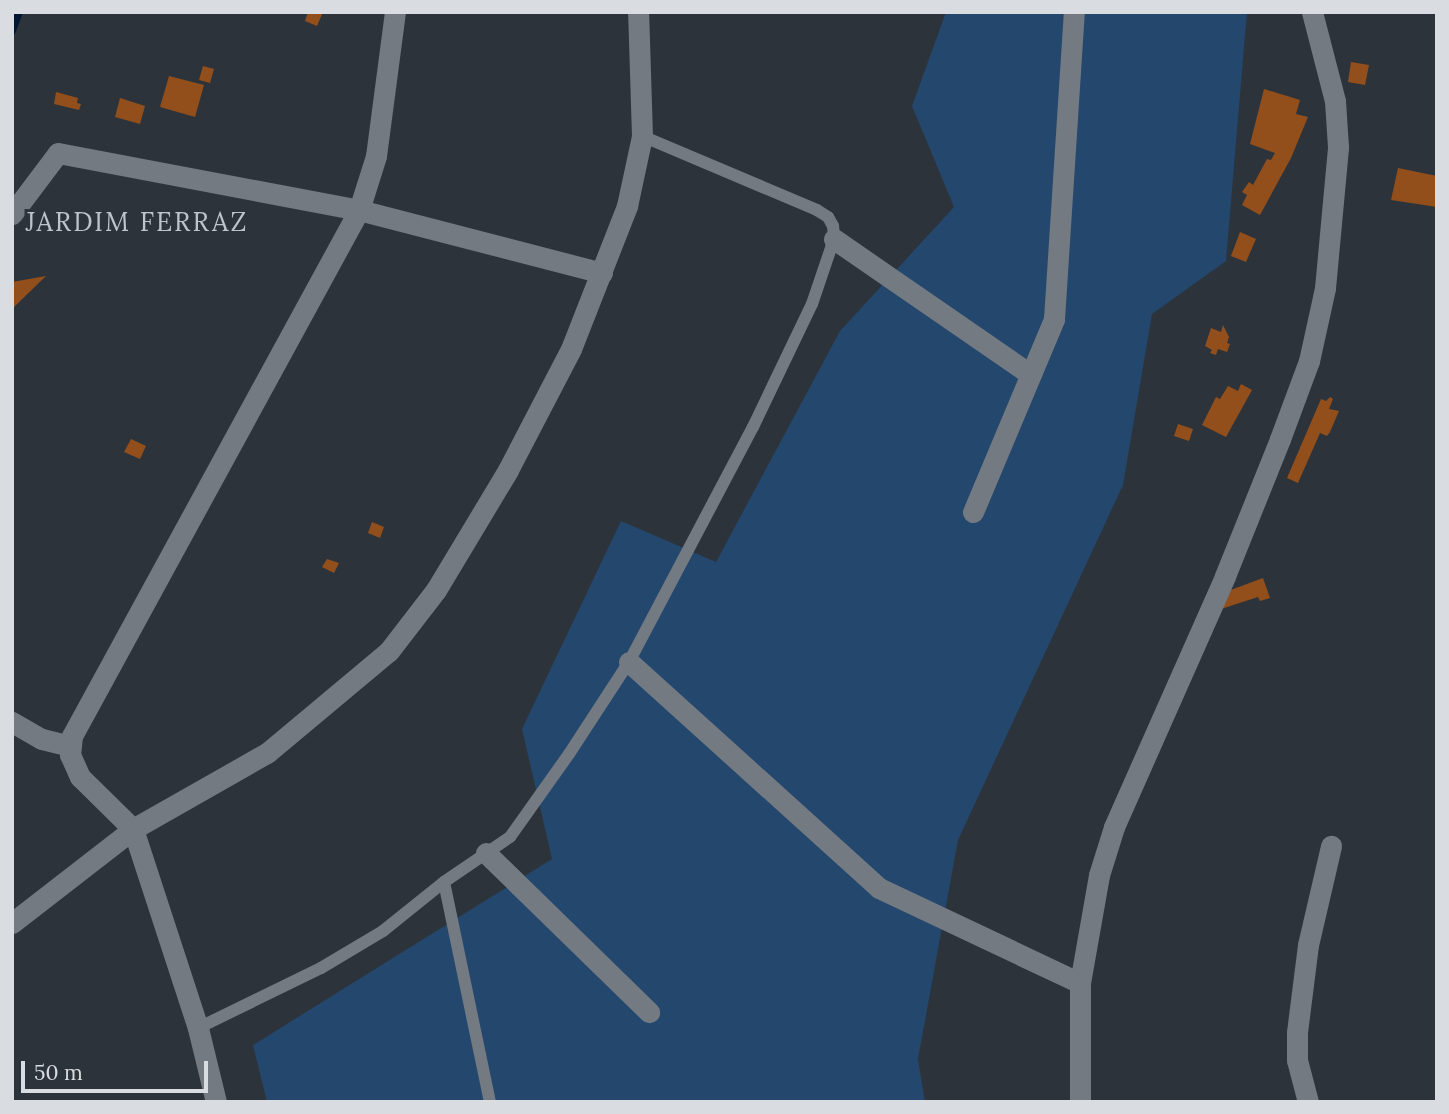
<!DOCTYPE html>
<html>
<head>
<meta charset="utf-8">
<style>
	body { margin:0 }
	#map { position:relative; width:1449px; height:1114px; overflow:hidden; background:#2d333a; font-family:Lora,serif }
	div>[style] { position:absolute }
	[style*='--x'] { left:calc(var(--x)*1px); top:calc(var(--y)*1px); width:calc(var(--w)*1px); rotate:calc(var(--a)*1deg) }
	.green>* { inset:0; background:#24476d }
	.stream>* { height:8px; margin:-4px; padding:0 4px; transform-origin:4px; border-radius:4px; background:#001633 }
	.building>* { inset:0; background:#924f1b }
	.lane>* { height:12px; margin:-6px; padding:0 6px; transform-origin:6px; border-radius:6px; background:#737a82 }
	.street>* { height:21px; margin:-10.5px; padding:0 10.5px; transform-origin:10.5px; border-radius:10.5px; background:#737a82 }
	span { translate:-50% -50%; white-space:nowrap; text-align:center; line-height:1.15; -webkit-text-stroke:6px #2d333a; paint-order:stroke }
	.quarter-label { font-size:26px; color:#bcc4cc; letter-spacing:2px }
	.frame { position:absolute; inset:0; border:14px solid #d9dde1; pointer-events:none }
	.scale { position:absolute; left:21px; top:1061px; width:187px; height:32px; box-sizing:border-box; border:4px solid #d9dde1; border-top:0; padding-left:9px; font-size:21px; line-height:24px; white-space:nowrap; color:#d9dde1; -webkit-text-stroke:5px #2d333a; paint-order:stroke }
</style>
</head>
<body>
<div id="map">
	<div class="green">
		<div style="clip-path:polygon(946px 12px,1247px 12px,1226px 261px,1152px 314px,1123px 485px,958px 840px,918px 1059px,925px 1102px,267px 1102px,253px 1045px,552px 859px,522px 729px,621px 521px,716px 562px,840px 331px,954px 207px,912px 106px)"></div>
	</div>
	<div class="stream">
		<div style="--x:12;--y:31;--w:20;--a:-70"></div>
	</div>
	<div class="building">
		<div style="clip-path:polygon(308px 12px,323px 12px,317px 26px,305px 21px)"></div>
		<div style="clip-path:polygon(1351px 62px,1369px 65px,1365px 85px,1348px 82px)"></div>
		<div style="clip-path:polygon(203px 66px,214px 69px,210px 83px,199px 80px)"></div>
		<div style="clip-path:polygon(169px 76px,204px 85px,195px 117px,160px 107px)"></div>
		<div style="clip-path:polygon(1264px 89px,1300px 100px,1296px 114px,1308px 117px,1291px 158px,1260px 215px,1242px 205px,1247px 195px,1242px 192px,1249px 182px,1253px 185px,1267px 159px,1271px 160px,1275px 153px,1250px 144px)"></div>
		<div style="clip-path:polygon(56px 92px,78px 98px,77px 103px,81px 104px,79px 110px,54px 104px)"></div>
		<div style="clip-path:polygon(120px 98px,145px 106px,140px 124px,115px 117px)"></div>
		<div style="clip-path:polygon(1398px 168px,1437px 176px,1437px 207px,1391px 200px)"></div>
		<div style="clip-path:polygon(1240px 232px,1256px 239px,1246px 262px,1231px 256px)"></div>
		<div style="clip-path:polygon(46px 276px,12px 309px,12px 282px)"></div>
		<div style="clip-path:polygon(1223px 325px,1229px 337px,1227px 343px,1230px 344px,1227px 352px,1218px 349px,1216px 355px,1210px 353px,1212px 350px,1205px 346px,1211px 328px,1221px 332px)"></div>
		<div style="clip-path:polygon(1241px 384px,1252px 390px,1226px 437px,1202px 425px,1216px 397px,1220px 399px,1228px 386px,1238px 391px)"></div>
		<div style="clip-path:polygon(1330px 397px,1333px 399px,1329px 409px,1339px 411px,1330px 432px,1327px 436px,1320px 433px,1298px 483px,1287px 478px,1321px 399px,1326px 401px)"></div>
		<div style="clip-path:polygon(1178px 424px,1193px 429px,1189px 441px,1174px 436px)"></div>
		<div style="clip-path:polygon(131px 439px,146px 446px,140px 459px,124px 452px)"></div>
		<div style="clip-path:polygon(372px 522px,384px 527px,380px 538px,368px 533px)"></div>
		<div style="clip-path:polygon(327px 559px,339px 563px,334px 573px,322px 567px)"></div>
		<div style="clip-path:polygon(1263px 578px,1270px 598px,1260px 601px,1258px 597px,1221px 609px,1228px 591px)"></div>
	</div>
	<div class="lane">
		<div style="--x:444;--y:882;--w:225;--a:78.2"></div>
		<div style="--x:198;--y:1028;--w:137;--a:-26"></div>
		<div style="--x:321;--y:968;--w:72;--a:-30.8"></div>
		<div style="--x:383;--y:931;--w:78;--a:-38.8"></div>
		<div style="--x:444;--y:882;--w:80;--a:-34.3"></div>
		<div style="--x:510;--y:837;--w:102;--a:-54.6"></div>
		<div style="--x:569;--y:754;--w:110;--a:-56.9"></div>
		<div style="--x:629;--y:662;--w:266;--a:-62.2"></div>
		<div style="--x:753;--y:427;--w:136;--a:-64.4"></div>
		<div style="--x:812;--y:304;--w:69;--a:-71.3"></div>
		<div style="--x:834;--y:239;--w:13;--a:-94"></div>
		<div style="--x:833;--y:226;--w:10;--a:-119"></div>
		<div style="--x:828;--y:217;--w:13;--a:-148"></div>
		<div style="--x:817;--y:210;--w:190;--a:-157.1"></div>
	</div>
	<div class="street">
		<div style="--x:12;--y:214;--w:76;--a:-53"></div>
		<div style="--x:58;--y:153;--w:306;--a:10.7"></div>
		<div style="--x:359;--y:210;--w:251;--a:14.5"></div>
		<div style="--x:834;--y:239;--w:239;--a:34.6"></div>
		<div style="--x:973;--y:512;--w:209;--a:-67.2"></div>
		<div style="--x:1054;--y:319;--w:308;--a:-86.3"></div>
		<div style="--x:629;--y:662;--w:337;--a:42.1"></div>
		<div style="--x:879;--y:888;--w:222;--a:25.3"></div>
		<div style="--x:12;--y:722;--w:34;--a:30"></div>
		<div style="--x:42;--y:739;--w:29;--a:14"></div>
		<div style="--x:486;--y:853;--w:228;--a:44.3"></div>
		<div style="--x:12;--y:923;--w:153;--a:-37.8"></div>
		<div style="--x:133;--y:829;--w:154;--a:-29.6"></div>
		<div style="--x:267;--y:753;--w:159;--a:-39.9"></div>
		<div style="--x:389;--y:651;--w:77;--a:-52.4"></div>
		<div style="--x:436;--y:590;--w:140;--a:-59"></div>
		<div style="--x:508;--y:470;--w:136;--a:-62.5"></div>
		<div style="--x:571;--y:349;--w:154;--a:-68.6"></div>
		<div style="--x:627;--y:206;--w:72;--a:-77.9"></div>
		<div style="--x:642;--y:136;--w:124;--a:-91.8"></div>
		<div style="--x:216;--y:1102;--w:76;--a:-103.7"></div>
		<div style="--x:198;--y:1028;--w:209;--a:-108.1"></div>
		<div style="--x:133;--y:829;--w:74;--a:-135.5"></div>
		<div style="--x:80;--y:777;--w:24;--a:-114"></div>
		<div style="--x:70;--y:755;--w:19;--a:-84"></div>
		<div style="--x:72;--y:736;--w:599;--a:-61.38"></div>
		<div style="--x:359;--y:210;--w:57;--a:-72.5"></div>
		<div style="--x:376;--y:156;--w:145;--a:-82.5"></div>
		<div style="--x:1080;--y:1102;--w:119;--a:-90"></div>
		<div style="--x:1080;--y:983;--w:110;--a:-80"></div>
		<div style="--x:1099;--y:875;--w:50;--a:-72.6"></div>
		<div style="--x:1114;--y:827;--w:274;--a:-66.1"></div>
		<div style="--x:1225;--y:576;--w:148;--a:-68.1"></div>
		<div style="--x:1280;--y:439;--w:83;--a:-69.6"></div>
		<div style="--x:1309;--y:361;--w:75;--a:-77.6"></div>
		<div style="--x:1325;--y:288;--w:142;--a:-84.7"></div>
		<div style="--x:1338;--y:147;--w:46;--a:-93.7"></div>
		<div style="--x:1335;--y:101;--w:92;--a:-104.5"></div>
		<div style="--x:1308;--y:1102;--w:43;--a:-104.7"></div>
		<div style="--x:1297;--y:1060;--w:28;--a:-90"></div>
		<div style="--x:1297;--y:1032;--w:88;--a:-82.8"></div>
		<div style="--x:1308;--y:945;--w:102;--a:-76.9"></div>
	</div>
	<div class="quarter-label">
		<span style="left:137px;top:222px">JARDIM FERRAZ</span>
	</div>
	<div class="frame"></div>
	<div class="scale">50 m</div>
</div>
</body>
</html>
